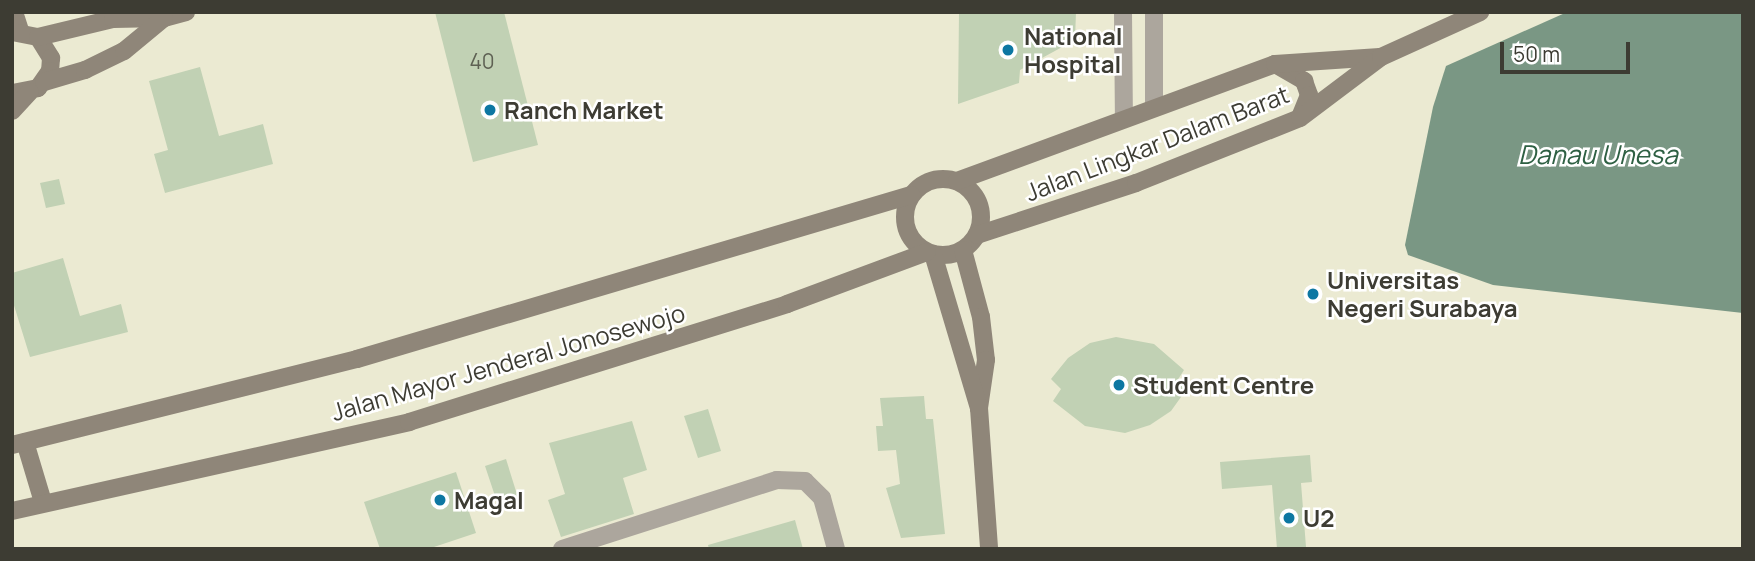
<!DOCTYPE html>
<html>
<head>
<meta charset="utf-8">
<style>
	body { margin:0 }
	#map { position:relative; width:1755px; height:561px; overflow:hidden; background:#ebead2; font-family:Manrope,sans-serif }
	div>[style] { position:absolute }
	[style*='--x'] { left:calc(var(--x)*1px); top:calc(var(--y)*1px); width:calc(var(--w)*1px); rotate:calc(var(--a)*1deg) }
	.water>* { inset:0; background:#7a9784 }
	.building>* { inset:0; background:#c1d1b4 }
	.street>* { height:18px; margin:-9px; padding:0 9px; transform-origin:9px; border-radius:9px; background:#aca69d }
	.secondary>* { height:18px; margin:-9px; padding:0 9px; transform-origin:9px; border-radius:9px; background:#8f8679 }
	.secondary>.ring { margin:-9px; padding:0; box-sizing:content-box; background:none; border:18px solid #8f8679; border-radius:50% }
	.dots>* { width:19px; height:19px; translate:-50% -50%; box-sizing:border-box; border:4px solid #fff; border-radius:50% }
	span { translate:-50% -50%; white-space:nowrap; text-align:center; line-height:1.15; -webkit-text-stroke:5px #fff; paint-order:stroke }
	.number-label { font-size:21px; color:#5e6153 }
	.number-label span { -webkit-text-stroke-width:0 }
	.poi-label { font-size:24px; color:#3d3c33; font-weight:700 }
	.left { translate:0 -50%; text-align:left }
	.street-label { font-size:24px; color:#3d3c33 }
	.water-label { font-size:26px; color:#2e6043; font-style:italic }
	.frame { position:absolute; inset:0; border:14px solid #3d3c33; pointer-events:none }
	.scale { position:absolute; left:1500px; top:42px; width:130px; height:32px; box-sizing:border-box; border:4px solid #3d3c33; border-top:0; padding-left:9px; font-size:21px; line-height:24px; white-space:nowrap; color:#3d3c33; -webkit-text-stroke:5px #fff; paint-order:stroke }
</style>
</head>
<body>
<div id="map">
	<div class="water">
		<div style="clip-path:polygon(1565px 13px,1743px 13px,1743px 313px,1493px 285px,1408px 255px,1405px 245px,1433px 107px,1446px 66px)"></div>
	</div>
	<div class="building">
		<div style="clip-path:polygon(435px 12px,504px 12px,538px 145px,473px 162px)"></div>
		<div style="clip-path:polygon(959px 12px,1076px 12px,1075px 40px,1020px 70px,1019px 83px,958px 104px)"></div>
		<div style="clip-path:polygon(200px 67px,219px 136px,263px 124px,273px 164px,165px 193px,154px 154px,168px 150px,149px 81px)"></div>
		<div style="clip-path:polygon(59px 179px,65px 204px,46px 208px,40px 183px)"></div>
		<div style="clip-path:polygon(63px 258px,80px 316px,121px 304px,128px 332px,30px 357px,12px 299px,12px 273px)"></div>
		<div style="clip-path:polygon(1116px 337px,1154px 344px,1184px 370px,1177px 381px,1186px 390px,1171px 411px,1150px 425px,1125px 433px,1085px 426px,1053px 401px,1061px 389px,1051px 379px,1068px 358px,1090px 343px)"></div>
		<div style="clip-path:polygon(924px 396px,926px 419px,933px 419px,945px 534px,901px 538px,886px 488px,900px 484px,896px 450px,878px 451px,876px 426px,883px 426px,880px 398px)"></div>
		<div style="clip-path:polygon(708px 409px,721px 451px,698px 458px,684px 416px)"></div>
		<div style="clip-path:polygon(632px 421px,647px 470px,623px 478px,634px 514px,561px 537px,548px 500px,565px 494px,549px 443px)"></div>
		<div style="clip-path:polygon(1310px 455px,1312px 482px,1301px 483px,1306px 547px,1277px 549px,1272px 485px,1222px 489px,1220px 462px)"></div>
		<div style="clip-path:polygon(506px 459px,520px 504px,500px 511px,485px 466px)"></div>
		<div style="clip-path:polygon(456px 472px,476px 533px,428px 549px,380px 549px,364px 502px)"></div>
		<div style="clip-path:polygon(795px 520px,803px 549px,709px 549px,708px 545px)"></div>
	</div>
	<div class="street">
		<div style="--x:1123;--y:12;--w:106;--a:89.5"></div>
		<div style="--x:1154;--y:12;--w:95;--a:90"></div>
		<div style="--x:562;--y:549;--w:226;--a:-17.8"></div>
		<div style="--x:777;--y:480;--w:28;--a:2"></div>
		<div style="--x:805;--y:481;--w:24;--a:45"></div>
		<div style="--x:822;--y:498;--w:53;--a:74.6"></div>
	</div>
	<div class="secondary">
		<div style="--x:14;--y:12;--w:20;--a:72"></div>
		<div style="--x:12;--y:32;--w:26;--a:11"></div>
		<div style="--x:38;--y:37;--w:25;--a:58"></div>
		<div style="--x:51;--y:58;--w:13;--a:94"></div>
		<div style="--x:50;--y:71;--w:21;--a:125"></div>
		<div style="--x:38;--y:88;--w:26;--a:169"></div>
		<div style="--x:38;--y:37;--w:77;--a:-13.5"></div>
		<div style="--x:113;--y:19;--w:51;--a:-1.1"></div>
		<div style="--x:164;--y:18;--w:23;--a:-15"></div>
		<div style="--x:1275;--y:64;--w:34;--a:30"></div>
		<div style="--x:1304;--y:81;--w:15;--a:70"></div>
		<div style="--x:1309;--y:95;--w:22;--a:112"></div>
		<div style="--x:44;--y:82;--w:43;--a:-16.3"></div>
		<div style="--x:85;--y:70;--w:43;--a:-26"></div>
		<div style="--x:124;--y:51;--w:52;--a:-39.5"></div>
		<div style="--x:12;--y:111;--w:26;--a:-47"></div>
		<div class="ring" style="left:905px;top:179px;width:58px;height:58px"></div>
		<div style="--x:957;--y:181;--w:339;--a:-20.2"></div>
		<div style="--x:1275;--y:64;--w:105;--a:-3.8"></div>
		<div style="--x:977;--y:235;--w:167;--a:-18.1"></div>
		<div style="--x:1136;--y:183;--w:176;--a:-21.6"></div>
		<div style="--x:1300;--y:118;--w:101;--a:-37"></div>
		<div style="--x:1381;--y:57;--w:109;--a:-24.4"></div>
		<div style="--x:963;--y:250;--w:69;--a:75"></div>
		<div style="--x:981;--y:317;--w:43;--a:83.4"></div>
		<div style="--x:986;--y:360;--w:49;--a:98.3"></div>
		<div style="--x:979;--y:408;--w:141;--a:85.9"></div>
		<div style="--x:933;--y:254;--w:161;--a:73.4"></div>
		<div style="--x:25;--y:442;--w:63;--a:73.3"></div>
		<div style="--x:12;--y:445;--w:356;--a:-14"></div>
		<div style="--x:357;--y:359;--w:578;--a:-16.49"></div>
		<div style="--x:12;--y:511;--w:407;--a:-12.6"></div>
		<div style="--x:409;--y:422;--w:396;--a:-17.3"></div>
		<div style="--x:787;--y:304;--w:149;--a:-20.4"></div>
	</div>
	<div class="dots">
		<div style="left:1008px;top:50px;background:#0d77a2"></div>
		<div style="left:490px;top:110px;background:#0d77a2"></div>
		<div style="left:1313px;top:294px;background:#0d77a2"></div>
		<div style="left:1119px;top:385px;background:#0d77a2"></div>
		<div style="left:440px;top:500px;background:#0d77a2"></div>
		<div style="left:1289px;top:518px;background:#0d77a2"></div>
	</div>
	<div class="number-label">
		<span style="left:482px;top:61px">40</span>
	</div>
	<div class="poi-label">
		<span class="left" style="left:1024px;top:50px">National<br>Hospital</span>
		<span class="left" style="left:504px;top:110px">Ranch Market</span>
		<span class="left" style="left:1327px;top:294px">Universitas<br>Negeri Surabaya</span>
		<span class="left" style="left:1133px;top:385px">Student Centre</span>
		<span class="left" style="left:454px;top:500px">Magal</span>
		<span class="left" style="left:1303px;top:518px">U2</span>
	</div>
	<div class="street-label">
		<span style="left:1157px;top:143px;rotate:-21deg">Jalan Lingkar Dalam Barat</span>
		<span style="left:508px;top:362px;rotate:-16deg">Jalan Mayor Jenderal Jonosewojo</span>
	</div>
	<div class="water-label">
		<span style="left:1598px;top:155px">Danau Unesa</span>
	</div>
	<div class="frame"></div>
	<div class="scale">50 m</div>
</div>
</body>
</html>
